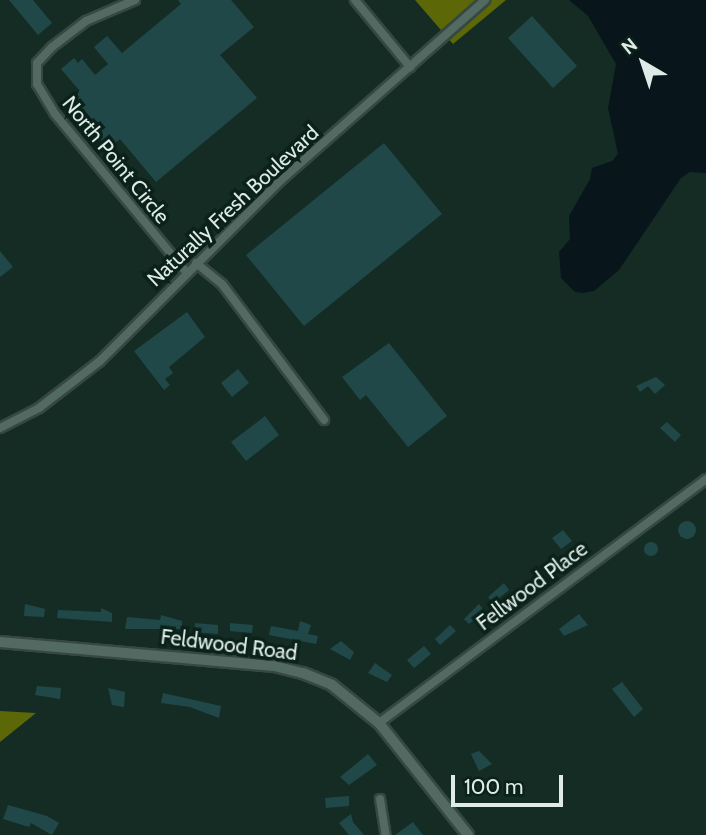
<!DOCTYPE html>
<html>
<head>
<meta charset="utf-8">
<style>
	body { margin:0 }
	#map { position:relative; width:706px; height:835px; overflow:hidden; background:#152c24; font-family:Cabin,sans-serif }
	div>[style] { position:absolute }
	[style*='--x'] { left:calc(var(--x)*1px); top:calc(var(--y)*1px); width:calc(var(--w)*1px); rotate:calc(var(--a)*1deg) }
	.forest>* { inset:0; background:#5c6707 }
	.water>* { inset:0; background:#08161b }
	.building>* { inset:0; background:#214848 }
	.round { border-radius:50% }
	.roads { filter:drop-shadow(2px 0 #364841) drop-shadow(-2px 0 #364841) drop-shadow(0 2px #364841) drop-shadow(0 -2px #364841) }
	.minor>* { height:8px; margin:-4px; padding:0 4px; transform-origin:4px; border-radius:4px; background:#526a61 }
	.tertiary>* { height:10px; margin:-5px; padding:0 5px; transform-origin:5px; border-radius:5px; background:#526a61 }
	span { translate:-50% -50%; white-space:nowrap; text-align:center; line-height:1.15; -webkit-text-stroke:7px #0b221b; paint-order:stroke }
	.street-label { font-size:21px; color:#deebe6 }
	.north { position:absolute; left:608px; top:28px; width:70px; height:70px; -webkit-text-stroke:5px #0b221b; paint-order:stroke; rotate:321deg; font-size:19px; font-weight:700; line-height:28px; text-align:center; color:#deebe6 }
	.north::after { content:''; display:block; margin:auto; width:24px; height:32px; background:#deebe6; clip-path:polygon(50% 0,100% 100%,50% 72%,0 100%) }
	.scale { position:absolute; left:451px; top:775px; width:112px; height:32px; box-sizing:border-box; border:4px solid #deebe6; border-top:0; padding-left:9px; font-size:21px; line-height:24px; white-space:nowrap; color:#deebe6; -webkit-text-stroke:5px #0b221b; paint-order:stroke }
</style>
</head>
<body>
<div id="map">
	<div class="forest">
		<div style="clip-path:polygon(415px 0,506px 0,453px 44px)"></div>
		<div style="clip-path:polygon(0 711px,36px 713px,0 742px)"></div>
	</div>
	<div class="water">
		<div style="clip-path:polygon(569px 0,706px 0,706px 173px,690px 172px,681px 178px,619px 270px,594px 291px,583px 293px,575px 292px,561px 278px,559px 252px,570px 239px,569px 216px,590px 179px,592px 168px,612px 161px,618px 154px,608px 108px,616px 64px,588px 16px)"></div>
	</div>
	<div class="building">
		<div style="clip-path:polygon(9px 0,33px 0,52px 23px,38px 35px)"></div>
		<div style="clip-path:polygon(178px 0,231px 0,254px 27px,220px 55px,257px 98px,156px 182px,120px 139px,108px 149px,67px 100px,79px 90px,61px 69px,74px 58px,78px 63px,82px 59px,95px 75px,108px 64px,94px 47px,107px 36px,122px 53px,181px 4px)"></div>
		<div style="clip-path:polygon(532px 16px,577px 66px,553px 88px,508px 38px)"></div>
		<div style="clip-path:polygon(384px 143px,442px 214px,304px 326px,246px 255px)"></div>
		<div style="clip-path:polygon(0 251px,13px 267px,0 277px)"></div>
		<div style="clip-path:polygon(187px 312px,205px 337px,169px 367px,173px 373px,165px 379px,170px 385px,164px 390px,134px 351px)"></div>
		<div style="clip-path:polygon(389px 343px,447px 416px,408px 447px,366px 395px,360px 400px,342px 377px)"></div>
		<div style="clip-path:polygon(238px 369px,249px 383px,232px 397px,221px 383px)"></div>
		<div style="clip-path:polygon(656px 377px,665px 385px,655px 394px,648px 386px,640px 392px,636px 386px)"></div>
		<div style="clip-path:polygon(265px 416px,279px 435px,246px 461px,231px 442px)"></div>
		<div style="clip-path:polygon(667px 422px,681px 435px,675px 442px,660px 428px)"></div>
		<div class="round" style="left:678px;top:521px;width:18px;height:18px"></div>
		<div style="clip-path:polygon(563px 530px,572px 541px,561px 549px,552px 538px)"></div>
		<div class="round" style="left:644px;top:542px;width:14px;height:14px"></div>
		<div style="clip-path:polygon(504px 583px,509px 590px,493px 603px,488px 597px)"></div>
		<div style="clip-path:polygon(25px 604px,45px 609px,44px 617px,24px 616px)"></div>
		<div style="clip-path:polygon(479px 604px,485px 612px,469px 624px,464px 619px)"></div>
		<div style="clip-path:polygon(101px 608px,112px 613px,112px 622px,57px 618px,58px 610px,101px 612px)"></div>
		<div style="clip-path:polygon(579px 614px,588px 625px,564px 636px,559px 629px)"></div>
		<div style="clip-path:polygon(161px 615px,182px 621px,182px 629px,125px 629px,127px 617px,160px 620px)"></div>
		<div style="clip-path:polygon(300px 621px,311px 625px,308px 634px,318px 636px,316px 644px,269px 635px,271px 626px,298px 631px)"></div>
		<div style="clip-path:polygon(195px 623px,218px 625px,218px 634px,194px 632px)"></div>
		<div style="clip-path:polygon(230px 623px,253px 625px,252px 633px,230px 631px)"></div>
		<div style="clip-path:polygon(450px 625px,456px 631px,440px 645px,435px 639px)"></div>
		<div style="clip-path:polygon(341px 641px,354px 652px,350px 660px,330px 649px)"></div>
		<div style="clip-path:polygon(424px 646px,431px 654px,414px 668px,407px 660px)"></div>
		<div style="clip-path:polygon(375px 663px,392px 675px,387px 682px,368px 673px)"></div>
		<div style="clip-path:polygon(622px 682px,643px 709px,634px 717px,612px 689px)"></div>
		<div style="clip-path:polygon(37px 686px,61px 688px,60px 699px,35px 695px)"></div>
		<div style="clip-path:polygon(108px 688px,125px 692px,124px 707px,112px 705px)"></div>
		<div style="clip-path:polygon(163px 693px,221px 706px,219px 718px,190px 707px,161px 703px)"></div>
		<div style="clip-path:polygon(479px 751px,492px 764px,479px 771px,471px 754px)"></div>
		<div style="clip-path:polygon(368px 754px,377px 765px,349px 785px,340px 777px)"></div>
		<div style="clip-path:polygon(349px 796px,349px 806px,326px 808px,325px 798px)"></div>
		<div style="clip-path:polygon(8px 805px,47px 816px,59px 823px,52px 835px,31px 823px,29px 827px,3px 819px)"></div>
		<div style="clip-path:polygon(351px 814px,353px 822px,364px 835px,349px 835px,339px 823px)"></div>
		<div style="clip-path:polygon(413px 822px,423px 835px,395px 835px)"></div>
	</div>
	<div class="roads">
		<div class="minor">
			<div style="--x:135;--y:0;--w:53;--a:156.8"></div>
			<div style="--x:86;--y:21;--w:43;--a:142.6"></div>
			<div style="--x:52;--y:47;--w:22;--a:133"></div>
			<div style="--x:37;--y:63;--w:21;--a:90"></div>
			<div style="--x:37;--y:84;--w:35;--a:59"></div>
			<div style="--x:55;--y:114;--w:205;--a:50.3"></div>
			<div style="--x:355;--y:0;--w:87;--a:50.6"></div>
			<div style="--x:196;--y:263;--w:33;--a:39"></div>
			<div style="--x:222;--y:284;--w:170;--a:53.1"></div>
			<div style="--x:0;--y:428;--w:44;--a:-27.1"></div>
			<div style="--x:39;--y:408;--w:77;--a:-37.6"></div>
			<div style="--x:100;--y:361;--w:256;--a:-45"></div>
			<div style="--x:281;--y:180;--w:272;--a:-41.4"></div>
			<div style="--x:379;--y:723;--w:408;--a:-36.7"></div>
			<div style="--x:380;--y:799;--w:36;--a:81"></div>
		</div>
		<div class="tertiary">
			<div style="--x:0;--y:642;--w:275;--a:5"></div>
			<div style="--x:274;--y:666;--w:30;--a:14"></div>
			<div style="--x:303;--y:673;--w:31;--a:22"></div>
			<div style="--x:332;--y:685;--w:60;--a:39"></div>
			<div style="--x:379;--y:723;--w:143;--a:51.5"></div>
		</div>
	</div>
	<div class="street-label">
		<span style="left:116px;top:160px;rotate:51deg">North Point Circle</span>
		<span style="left:233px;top:206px;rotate:-43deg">Naturally Fresh Boulevard</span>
		<span style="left:532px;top:586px;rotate:-37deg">Fellwood Place</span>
		<span style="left:229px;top:645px;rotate:7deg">Feldwood Road</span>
	</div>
	<div class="north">N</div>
	<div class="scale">100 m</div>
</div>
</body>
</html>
